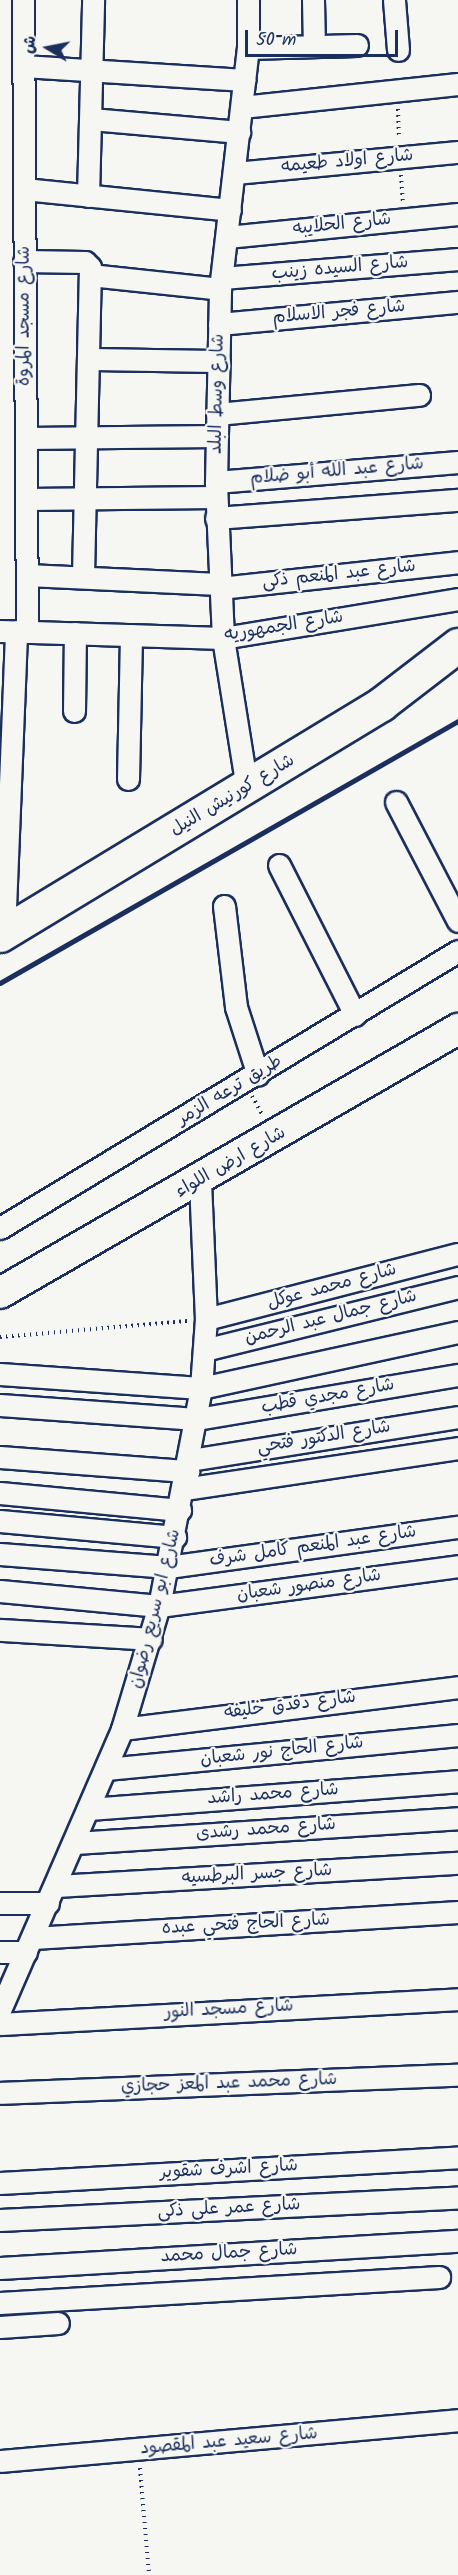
<!DOCTYPE html>
<html>
<head>
<meta charset="utf-8">
<style>
	body { margin:0 }
	#map { position:relative; width:458px; height:2575px; overflow:hidden; background:#f6f6f2; font-family:Kalam,"Playpen Sans Arabic",sans-serif }
	div>[style] { position:absolute }
	[style*='--x'] { left:calc(var(--x)*1px); top:calc(var(--y)*1px); width:calc(var(--w)*1px); rotate:calc(var(--a)*1deg) }
	.path>* { height:4px; margin-top:-2px; transform-origin:0; background:repeating-linear-gradient(90deg,#1b2f5e 0 1.5px,transparent 0 6px) }
	.roads { filter:drop-shadow(2px 0 #1b2f5e) drop-shadow(-2px 0 #1b2f5e) drop-shadow(0 2px #1b2f5e) drop-shadow(0 -2px #1b2f5e) }
	.street>* { height:21px; margin:-10.5px; padding:0 10.5px; transform-origin:10.5px; border-radius:10.5px; background:#f6f6f2 }
	.secondary>* { height:30px; margin:-15px; padding:0 15px; transform-origin:15px; border-radius:15px; background:#f6f6f2 }
	.primary>* { height:33px; margin:-16.5px; padding:0 16.5px; transform-origin:16.5px; border-radius:16.5px; background:#f6f6f2 }
	.rail>* { height:4.5px; margin:-2.25px; padding:0 2.25px; transform-origin:2.25px; border-radius:2.25px; background:#1b2f5e }
	span { translate:-50% -50%; white-space:nowrap; text-align:center; line-height:1.15; -webkit-text-stroke:4.5px #f6f6f2; paint-order:stroke }
	.street-label { font-size:18px; color:#1b2f5e }
	.north { position:absolute; left:18px; top:18px; width:60px; height:60px; -webkit-text-stroke:4px #f6f6f2; paint-order:stroke; rotate:280deg; font-size:16px; font-weight:700; line-height:24px; text-align:center; color:#1b2f5e }
	.north::after { content:''; display:block; margin:auto; width:21px; height:27px; background:#1b2f5e; clip-path:polygon(50% 0,100% 100%,50% 72%,0 100%) }
	.scale { position:absolute; left:245px; top:30px; width:153px; height:27px; box-sizing:border-box; border:3px solid #1b2f5e; border-top:0; padding-left:8px; font-size:18px; line-height:21px; white-space:nowrap; color:#1b2f5e; -webkit-text-stroke:4px #f6f6f2; paint-order:stroke }
</style>
</head>
<body>
<div id="map">
	<div class="path">
		<div style="--x:398;--y:109;--w:29;--a:88"></div>
		<div style="--x:401;--y:175;--w:26;--a:86"></div>
		<div style="--x:252;--y:1096;--w:23;--a:61"></div>
		<div style="--x:0;--y:1337;--w:188;--a:-4.9"></div>
		<div style="--x:140;--y:2468;--w:107;--a:85.2"></div>
	</div>
	<div class="roads">
		<div class="street">
			<div style="--x:23;--y:0;--w:632;--a:89.64"></div>
			<div style="--x:313;--y:0;--w:46;--a:88.8"></div>
			<div style="--x:394;--y:0;--w:50;--a:85.4"></div>
			<div style="--x:248;--y:48;--w:109;--a:-1.6"></div>
			<div style="--x:23;--y:66;--w:222;--a:3.6"></div>
			<div style="--x:242;--y:107;--w:217;--a:-6.1"></div>
			<div style="--x:91;--y:119;--w:149;--a:5"></div>
			<div style="--x:235;--y:173;--w:224;--a:-5.4"></div>
			<div style="--x:24;--y:189;--w:207;--a:5.8"></div>
			<div style="--x:88;--y:196;--w:196;--a:-88.5"></div>
			<div style="--x:227;--y:237;--w:232;--a:-5.7"></div>
			<div style="--x:24;--y:261;--w:61;--a:0.9"></div>
			<div style="--x:85;--y:262;--w:7;--a:45"></div>
			<div style="--x:90;--y:267;--w:310;--a:91.3"></div>
			<div style="--x:90;--y:275;--w:131;--a:6.1"></div>
			<div style="--x:222;--y:278;--w:237;--a:-4.6"></div>
			<div style="--x:219;--y:324;--w:240;--a:-5.3"></div>
			<div style="--x:88;--y:359;--w:131;--a:0.9"></div>
			<div style="--x:217;--y:414;--w:203;--a:-5.4"></div>
			<div style="--x:26;--y:438;--w:191;--a:-0.6"></div>
			<div style="--x:216;--y:482;--w:243;--a:-4.7"></div>
			<div style="--x:27;--y:499;--w:189;--a:-0.6"></div>
			<div style="--x:216;--y:518;--w:243;--a:-4.3"></div>
			<div style="--x:27;--y:575;--w:192;--a:2.7"></div>
			<div style="--x:220;--y:588;--w:239;--a:-6.2"></div>
			<div style="--x:0;--y:631;--w:223;--a:1.8"></div>
			<div style="--x:223;--y:638;--w:238;--a:-9.4"></div>
			<div style="--x:74;--y:711;--w:78;--a:-89.3"></div>
			<div style="--x:128;--y:779;--w:144;--a:-88.8"></div>
			<div style="--x:247;--y:788;--w:152;--a:-99.1"></div>
			<div style="--x:223;--y:638;--w:156;--a:-92.6"></div>
			<div style="--x:216;--y:482;--w:193;--a:-88.8"></div>
			<div style="--x:220;--y:289;--w:243;--a:-83.4"></div>
			<div style="--x:248;--y:48;--w:48;--a:-90"></div>
			<div style="--x:396;--y:802;--w:134;--a:62.5"></div>
			<div style="--x:279;--y:865;--w:168;--a:63.1"></div>
			<div style="--x:224;--y:906;--w:102;--a:83.2"></div>
			<div style="--x:236;--y:1007;--w:71;--a:72.1"></div>
			<div style="--x:4;--y:933;--w:302;--a:-87.7"></div>
			<div style="--x:0;--y:1228;--w:535;--a:-31.17"></div>
			<div style="--x:206;--y:1319;--w:260;--a:-14.5"></div>
			<div style="--x:204;--y:1350;--w:262;--a:-13.9"></div>
			<div style="--x:0;--y:1374;--w:201;--a:4"></div>
			<div style="--x:201;--y:1388;--w:263;--a:-12.3"></div>
			<div style="--x:0;--y:1405;--w:197;--a:4.1"></div>
			<div style="--x:197;--y:1419;--w:265;--a:-9.6"></div>
			<div style="--x:0;--y:1457;--w:189;--a:4.3"></div>
			<div style="--x:190;--y:1460;--w:271;--a:-9.1"></div>
			<div style="--x:184;--y:1489;--w:277;--a:-8.5"></div>
			<div style="--x:0;--y:1493;--w:181;--a:5.4"></div>
			<div style="--x:0;--y:1521;--w:176;--a:5.2"></div>
			<div style="--x:0;--y:1554;--w:169;--a:4.4"></div>
			<div style="--x:168;--y:1567;--w:293;--a:-7.9"></div>
			<div style="--x:0;--y:1591;--w:160;--a:5.4"></div>
			<div style="--x:159;--y:1606;--w:302;--a:-7.6"></div>
			<div style="--x:0;--y:1630;--w:151;--a:3.4"></div>
			<div style="--x:122;--y:1729;--w:339;--a:-7.1"></div>
			<div style="--x:106;--y:1769;--w:354;--a:-5.5"></div>
			<div style="--x:89;--y:1809;--w:370;--a:-4.3"></div>
			<div style="--x:75;--y:1843;--w:384;--a:-3.7"></div>
			<div style="--x:56;--y:1886;--w:403;--a:-3.3"></div>
			<div style="--x:0;--y:1903;--w:48;--a:0"></div>
			<div style="--x:33;--y:1938;--w:426;--a:-3.5"></div>
			<div style="--x:0;--y:1952;--w:26;--a:0"></div>
			<div style="--x:0;--y:2010;--w:306;--a:-66.5"></div>
			<div style="--x:122;--y:1729;--w:128;--a:-73.3"></div>
			<div style="--x:159;--y:1606;--w:222;--a:-79.1"></div>
			<div style="--x:201;--y:1388;--w:69;--a:-85.9"></div>
			<div style="--x:206;--y:1319;--w:137;--a:-92.5"></div>
			<div style="--x:0;--y:2024;--w:459;--a:-3.1"></div>
			<div style="--x:0;--y:2093;--w:458;--a:-2.3"></div>
			<div style="--x:0;--y:2183;--w:459;--a:-3.2"></div>
			<div style="--x:0;--y:2220;--w:459;--a:-2.8"></div>
			<div style="--x:0;--y:2268;--w:459;--a:-3.4"></div>
			<div style="--x:0;--y:2303;--w:440;--a:-3.4"></div>
			<div style="--x:0;--y:2327;--w:58;--a:-3.9"></div>
			<div style="--x:0;--y:2461;--w:460;--a:-5.1"></div>
		</div>
		<div class="secondary">
			<div style="--x:0;--y:1293;--w:529;--a:-29.96"></div>
		</div>
		<div class="primary">
			<div style="--x:0;--y:935;--w:446;--a:-31.2"></div>
			<div style="--x:381;--y:704;--w:97;--a:-37.5"></div>
		</div>
	</div>
	<div class="rail">
		<div style="--x:0;--y:983;--w:528;--a:-29.77"></div>
	</div>
	<div class="street-label">
		<span style="left:347px;top:162px;rotate:-5deg">شارع اولاد طعيمه</span>
		<span style="left:342px;top:225px;rotate:-6deg">شارع الحلايبه</span>
		<span style="left:340px;top:269px;rotate:-5deg">شارع السيده زينب</span>
		<span style="left:339px;top:313px;rotate:-5deg">شارع فجر الاسلام</span>
		<span style="left:25px;top:316px;rotate:-90deg">شارع مسجد المروة</span>
		<span style="left:218px;top:394px;rotate:-89deg">شارع وسط البلد</span>
		<span style="left:337px;top:472px;rotate:-5deg">شارع عبد الله أبو ضلام</span>
		<span style="left:339px;top:575px;rotate:-6deg">شارع عبد المنعم ذكى</span>
		<span style="left:284px;top:627px;rotate:-9deg">شارع الجمهوريه</span>
		<span style="left:233px;top:796px;rotate:-31deg">شارع كورنيش النيل</span>
		<span style="left:230px;top:1091px;rotate:-31deg">طريق ترعه الزمر</span>
		<span style="left:231px;top:1163px;rotate:-30deg">شارع ارض اللواء</span>
		<span style="left:332px;top:1287px;rotate:-15deg">شارع محمد عوكل</span>
		<span style="left:331px;top:1318px;rotate:-14deg">شارع جمال عبد الرحمن</span>
		<span style="left:328px;top:1397px;rotate:-10deg">شارع مجدي قطب</span>
		<span style="left:324px;top:1438px;rotate:-9deg">شارع الدكتور فتحي</span>
		<span style="left:313px;top:1547px;rotate:-8deg">شارع عبد المنعم كامل شرف</span>
		<span style="left:309px;top:1586px;rotate:-8deg">شارع منصور شعبان</span>
		<span style="left:156px;top:1609px;rotate:-76deg">شارع ابو سريع رضوان</span>
		<span style="left:290px;top:1706px;rotate:-7deg">شارع دقدق خليفه</span>
		<span style="left:282px;top:1752px;rotate:-6deg">شارع الحاج نور شعبان</span>
		<span style="left:273px;top:1795px;rotate:-4deg">شارع محمد راشد</span>
		<span style="left:266px;top:1830px;rotate:-4deg">شارع محمد رشدى</span>
		<span style="left:257px;top:1875px;rotate:-3deg">شارع جسر البرطسيه</span>
		<span style="left:246px;top:1925px;rotate:-3deg">شارع الحاج فتحي عبده</span>
		<span style="left:229px;top:2010px;rotate:-3deg">شارع مسجد النور</span>
		<span style="left:229px;top:2084px;rotate:-2deg">شارع محمد عبد المعز حجازي</span>
		<span style="left:229px;top:2170px;rotate:-3deg">شارع اشرف شقوير</span>
		<span style="left:229px;top:2209px;rotate:-3deg">شارع عمر على ذكى</span>
		<span style="left:229px;top:2254px;rotate:-3deg">شارع جمال محمد</span>
		<span style="left:229px;top:2442px;rotate:-5deg">شارع سعيد عبد المقصود</span>
	</div>
	<div class="north">ش</div>
	<div class="scale">50 m</div>
</div>
</body>
</html>
